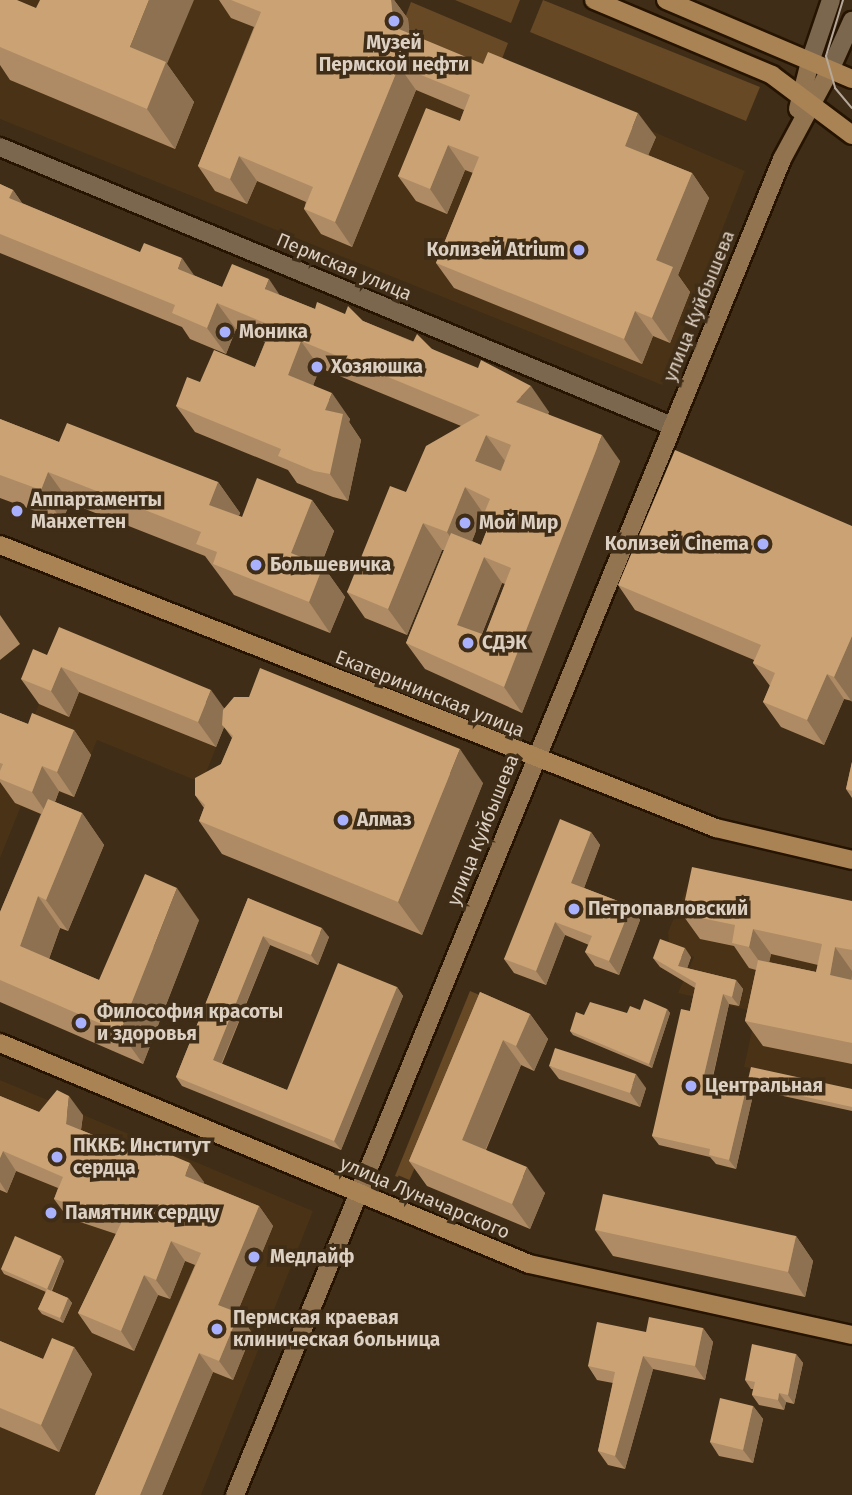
<!DOCTYPE html>
<html>
<head>
<meta charset="utf-8">
<style>
	body { margin:0 }
	#map { position:relative; width:852px; height:1495px; overflow:hidden; background:#3f2d17; font-family:"Fira Sans",sans-serif }
	div>[style] { position:absolute }
	[style*='--x'] { left:calc(var(--x)*1px); top:calc(var(--y)*1px); width:calc(var(--w)*1px); rotate:calc(var(--a)*1deg) }
	.built>* { inset:0; background:#493215 }
	.green>* { inset:0; background:#674925 }
	.roads { filter:drop-shadow(2px 0 #261401) drop-shadow(-2px 0 #261401) drop-shadow(0 2px #261401) drop-shadow(0 -2px #261401) }
	.minor>* { height:18px; margin:-9px; padding:0 9px; transform-origin:9px; border-radius:9px; background:#7b664e }
	.tertiary>* { height:18px; margin:-9px; padding:0 9px; transform-origin:9px; border-radius:9px; background:#7b664e }
	.secondary>* { height:18px; margin:-9px; padding:0 9px; transform-origin:9px; border-radius:9px; background:#937451 }
	.primary>* { height:18px; margin:-9px; padding:0 9px; transform-origin:9px; border-radius:9px; background:#aa8355 }
	.tram>* { height:2px; margin:-1px; padding:0 1px; transform-origin:1px; border-radius:1px; background:#b6a899 }
	.wall>* { inset:0; background:#ae8b64 }
	.shaded-wall>* { inset:0; background:#8d7151 }
	.building>* { inset:0; background:#caa274 }
	.dots>* { width:19px; height:19px; translate:-50% -50%; box-sizing:border-box; border:4px solid #3f2d17; border-radius:50% }
	span { translate:-50% -50%; white-space:nowrap; text-align:center; line-height:1.15; -webkit-text-stroke:7px #3f2d17; paint-order:stroke }
	.poi-label { font-size:19px; color:#dcd0c3; font-weight:700 }
	.right { translate:-100% -50%; text-align:right }
	.left { translate:0 -50%; text-align:left }
	.street-label { font-size:19px; color:#dcd0c3 }
</style>
</head>
<body>
<div id="map">
	<div class="built">
		<div style="clip-path:polygon(0 0,347px 0,745px 171px,662px 385px,0 119px)"></div>
		<div style="clip-path:polygon(51px 675px,229px 715px,202px 783px,97px 740px,74px 797px,59px 792px,49px 817px,21px 806px,0 858px,0 731px,24px 740px)"></div>
		<div style="clip-path:polygon(690px 880px,852px 916px,852px 1090px,744px 1067px,756px 1012px,678px 993px,694px 957px,669px 947px,668px 932px)"></div>
		<div style="clip-path:polygon(0 1080px,313px 1211px,201px 1495px,0 1495px)"></div>
	</div>
	<div class="green">
		<div style="clip-path:polygon(455px 0,520px 0,511px 23px)"></div>
		<div style="clip-path:polygon(543px 0,760px 87px,746px 121px,530px 32px)"></div>
		<div style="clip-path:polygon(411px 2px,508px 43px,492px 85px,412px 52px,405px 18px)"></div>
		<div style="clip-path:polygon(470px 991px,489px 999px,409px 1181px,395px 1176px)"></div>
	</div>
	<div class="roads">
		<div class="minor">
			<div style="--x:0;--y:147;--w:728;--a:22.55"></div>
		</div>
		<div class="tertiary">
			<div style="--x:810;--y:62;--w:65;--a:-71.3"></div>
			<div style="--x:830;--y:70;--w:54;--a:-65.8"></div>
		</div>
		<div class="secondary">
			<div style="--x:798;--y:109;--w:49;--a:-75.7"></div>
			<div style="--x:235;--y:1495;--w:1444;--a:-67.73"></div>
			<div style="--x:782;--y:159;--w:101;--a:-61.7"></div>
		</div>
		<div class="primary">
			<div style="--x:594;--y:0;--w:193;--a:22.8"></div>
			<div style="--x:772;--y:75;--w:100;--a:36.9"></div>
			<div style="--x:666;--y:0;--w:202;--a:23"></div>
			<div style="--x:0;--y:545;--w:770;--a:21.57"></div>
			<div style="--x:716;--y:828;--w:140;--a:13.2"></div>
			<div style="--x:0;--y:1043;--w:573;--a:22.67"></div>
			<div style="--x:529;--y:1264;--w:331;--a:12.4"></div>
		</div>
	</div>
	<div class="tram">
		<div style="--x:843;--y:0;--w:59;--a:106.9"></div>
		<div style="--x:826;--y:56;--w:33;--a:74"></div>
		<div style="--x:835;--y:88;--w:26;--a:50"></div>
	</div>
	<div class="wall">
		<div style="clip-path:polygon(0 0,167px 64px,194px 102px,175px 149px,10px 80px,0 65px)"></div>
		<div style="clip-path:polygon(219px 0,394px 0,408px 19px,409px 34px,656px 137px,648px 155px,692px 173px,709px 198px,678px 275px,690px 292px,670px 343px,653px 336px,642px 364px,454px 288px,436px 263px,473px 173px,465px 170px,447px 214px,416px 201px,398px 176px,460px 121px,464px 110px,416px 90px,352px 247px,321px 234px,304px 209px,306px 202px,257px 181px,247px 204px,215px 191px,198px 166px,254px 27px,231px 18px)"></div>
		<div style="clip-path:polygon(evenodd,0 184px,13px 190px,22px 203px,222px 287px,280px 295px,315px 309px,363px 321px,432px 349px,549px 412px,548px 414px,620px 461px,522px 713px,425px 669px,406px 643px,444px 550px,442px 550px,407px 635px,365px 618px,347px 592px,406px 492px,461px 426px,320px 368px,313px 385px,350px 419px,349px 422px,361px 440px,348px 501px,333px 497px,297px 483px,288px 470px,195px 432px,176px 406px,200px 382px,255px 367px,265px 342px,236px 329px,226px 354px,190px 339px,182px 327px,0 253px,0 184px,483px 513px,488px 515px,491px 520px,481px 545px,472px 541px,483px 513px,0 184px,502px 583px,505px 584px,485px 635px,482px 634px,502px 583px)"></div>
		<div style="clip-path:polygon(0 419px,59px 442px,218px 482px,240px 513px,239px 516px,242px 517px,312px 500px,334px 531px,321px 565px,323px 566px,345px 597px,330px 633px,234px 595px,205px 556px,70px 503px,62px 521px,0 498px)"></div>
		<div style="clip-path:polygon(852px 526px,852px 701px,844px 699px,824px 745px,781px 727px,763px 702px,770px 686px,753px 663px,754px 660px,635px 610px,618px 585px)"></div>
		<div style="clip-path:polygon(0 615px,20px 644px,0 660px)"></div>
		<div style="clip-path:polygon(47px 655px,224px 708px,483px 783px,422px 935px,222px 854px,199px 821px,204px 808px,195px 795px,221px 764px,232px 738px,224px 727px,216px 747px,79px 692px,69px 717px,39px 704px,21px 679px)"></div>
		<div style="clip-path:polygon(0 713px,28px 724px,74px 730px,91px 755px,74px 797px,59px 791px,55px 802px,82px 813px,104px 845px,68px 931px,60px 928px,49px 959px,99px 980px,199px 920px,143px 1064px,0 1002px,0 912px,41px 814px,15px 803px,0 782px)"></div>
		<div style="clip-path:polygon(852px 762px,852px 798px,846px 789px)"></div>
		<div style="clip-path:polygon(591px 832px,600px 845px,584px 888px,631px 906px,640px 920px,619px 975px,595px 966px,585px 952px,589px 945px,565px 935px,546px 985px,514px 973px,504px 959px)"></div>
		<div style="clip-path:polygon(248px 898px,329px 937px,318px 965px,270px 945px,222px 1064px,287px 1090px,397px 987px,403px 996px,341px 1150px,182px 1086px,176px 1077px)"></div>
		<div style="clip-path:polygon(evenodd,852px 901px,852px 1064px,763px 1046px,745px 1021px,756px 970px,749px 968px,734px 946px,700px 939px,682px 914px,852px 901px,771px 954px,818px 965px,816px 972px,769px 962px,771px 954px)"></div>
		<div style="clip-path:polygon(691px 957px,687px 968px,736px 980px,743px 989px,739px 1006px,729px 1004px,713px 1077px,753px 1095px,736px 1169px,716px 1164px,710px 1157px,659px 1145px,652px 1136px,690px 1011px,695px 988px,660px 967px,653px 958px)"></div>
		<div style="clip-path:polygon(480px 992px,530px 1014px,548px 1039px,534px 1071px,521px 1065px,486px 1150px,545px 1193px,530px 1229px,427px 1186px,409px 1161px)"></div>
		<div style="clip-path:polygon(667px 1009px,670px 1013px,652px 1068px,573px 1035px,570px 1031px,584px 1015px,627px 1013px,640px 1010px)"></div>
		<div style="clip-path:polygon(549px 1066px,646px 1088px,640px 1107px,559px 1079px)"></div>
		<div style="clip-path:polygon(747px 1084px,852px 1089px,852px 1111px,751px 1089px)"></div>
		<div style="clip-path:polygon(0 1096px,39px 1112px,83px 1115px,81px 1130px,204px 1182px,203px 1183px,259px 1206px,273px 1226px,237px 1313px,252px 1333px,233px 1380px,213px 1372px,162px 1495px,95px 1495px,195px 1265px,185px 1261px,170px 1299px,158px 1295px,134px 1351px,92px 1333px,78px 1313px,116px 1234px,68px 1218px,54px 1199px,58px 1188px,16px 1171px,7px 1193px,0 1190px)"></div>
		<div style="clip-path:polygon(595px 1230px,796px 1236px,813px 1261px,805px 1297px,613px 1256px)"></div>
		<div style="clip-path:polygon(61px 1256px,64px 1261px,52px 1291px,68px 1298px,72px 1303px,63px 1323px,42px 1314px,38px 1309px,46px 1292px,4px 1274px,1px 1269px)"></div>
		<div style="clip-path:polygon(703px 1328px,713px 1342px,705px 1380px,653px 1369px,625px 1469px,608px 1465px,598px 1451px,613px 1383px,597px 1380px,588px 1366px,646px 1332px)"></div>
		<div style="clip-path:polygon(0 1341px,43px 1359px,74px 1347px,92px 1374px,59px 1452px,0 1427px)"></div>
		<div style="clip-path:polygon(796px 1354px,803px 1363px,794px 1404px,786px 1402px,784px 1410px,759px 1405px,752px 1395px,753px 1389px,751px 1389px,745px 1380px)"></div>
		<div style="clip-path:polygon(753px 1406px,763px 1419px,753px 1463px,719px 1456px,710px 1442px)"></div>
	</div>
	<div class="shaded-wall">
		<div style="clip-path:polygon(149px 0,194px 0,167px 64px,194px 102px,175px 149px,147px 109px,130px 47px)"></div>
		<div style="clip-path:polygon(391px 0,394px 0,408px 19px,412px 52px,394px 27px)"></div>
		<div style="clip-path:polygon(399px 66px,416px 90px,352px 247px,335px 222px)"></div>
		<div style="clip-path:polygon(638px 113px,656px 137px,642px 170px,625px 146px)"></div>
		<div style="clip-path:polygon(448px 145px,465px 170px,447px 214px,430px 189px)"></div>
		<div style="clip-path:polygon(239px 156px,257px 181px,247px 204px,230px 179px)"></div>
		<div style="clip-path:polygon(692px 173px,709px 198px,678px 275px,690px 292px,670px 343px,652px 318px,656px 260px)"></div>
		<div style="clip-path:polygon(13px 190px,31px 216px,9px 198px)"></div>
		<div style="clip-path:polygon(182px 258px,201px 285px,178px 269px)"></div>
		<div style="clip-path:polygon(269px 279px,287px 306px,265px 289px)"></div>
		<div style="clip-path:polygon(217px 303px,236px 329px,226px 354px,207px 328px)"></div>
		<div style="clip-path:polygon(635px 311px,653px 336px,642px 364px,624px 339px)"></div>
		<div style="clip-path:polygon(301px 341px,320px 368px,307px 401px,288px 375px)"></div>
		<div style="clip-path:polygon(531px 386px,549px 412px,535px 428px,516px 402px)"></div>
		<div style="clip-path:polygon(332px 393px,350px 419px,349px 422px,361px 440px,348px 501px,330px 474px,325px 410px)"></div>
		<div style="clip-path:polygon(486px 435px,505px 461px,493px 487px,475px 461px)"></div>
		<div style="clip-path:polygon(602px 435px,620px 461px,522px 713px,504px 687px)"></div>
		<div style="clip-path:polygon(48px 472px,70px 503px,62px 521px,41px 490px)"></div>
		<div style="clip-path:polygon(218px 482px,240px 513px,231px 536px,209px 505px)"></div>
		<div style="clip-path:polygon(465px 487px,483px 513px,465px 559px,447px 532px)"></div>
		<div style="clip-path:polygon(312px 500px,334px 531px,313px 584px,291px 553px)"></div>
		<div style="clip-path:polygon(423px 523px,442px 550px,407px 635px,388px 609px)"></div>
		<div style="clip-path:polygon(484px 557px,502px 583px,475px 651px,457px 625px)"></div>
		<div style="clip-path:polygon(323px 566px,345px 597px,330px 633px,309px 602px)"></div>
		<div style="clip-path:polygon(852px 636px,852px 702px,834px 677px)"></div>
		<div style="clip-path:polygon(61px 667px,79px 692px,69px 717px,51px 691px)"></div>
		<div style="clip-path:polygon(827px 674px,844px 699px,824px 745px,807px 720px)"></div>
		<div style="clip-path:polygon(211px 690px,229px 715px,216px 747px,198px 722px)"></div>
		<div style="clip-path:polygon(74px 730px,91px 755px,74px 797px,57px 772px)"></div>
		<div style="clip-path:polygon(460px 749px,483px 783px,422px 935px,398px 902px)"></div>
		<div style="clip-path:polygon(42px 766px,59px 791px,49px 817px,32px 792px)"></div>
		<div style="clip-path:polygon(82px 813px,104px 845px,68px 931px,46px 900px)"></div>
		<div style="clip-path:polygon(591px 832px,600px 845px,581px 896px,571px 883px)"></div>
		<div style="clip-path:polygon(177px 888px,199px 920px,143px 1064px,120px 1032px)"></div>
		<div style="clip-path:polygon(38px 896px,60px 928px,42px 978px,20px 946px)"></div>
		<div style="clip-path:polygon(631px 906px,640px 920px,619px 975px,609px 961px)"></div>
		<div style="clip-path:polygon(555px 922px,565px 935px,546px 985px,536px 971px)"></div>
		<div style="clip-path:polygon(322px 928px,329px 937px,318px 965px,311px 955px)"></div>
		<div style="clip-path:polygon(753px 929px,771px 954px,767px 972px,749px 947px)"></div>
		<div style="clip-path:polygon(263px 936px,270px 945px,219px 1069px,213px 1060px)"></div>
		<div style="clip-path:polygon(835px 947px,852px 971px,852px 976px,847px 1000px,830px 975px)"></div>
		<div style="clip-path:polygon(685px 948px,691px 957px,685px 975px,678px 966px)"></div>
		<div style="clip-path:polygon(736px 980px,743px 989px,739px 1006px,732px 997px)"></div>
		<div style="clip-path:polygon(397px 987px,403px 996px,341px 1150px,334px 1141px)"></div>
		<div style="clip-path:polygon(723px 994px,729px 1004px,711px 1084px,704px 1075px)"></div>
		<div style="clip-path:polygon(667px 1009px,670px 1013px,652px 1068px,649px 1064px)"></div>
		<div style="clip-path:polygon(530px 1014px,548px 1039px,534px 1071px,516px 1046px)"></div>
		<div style="clip-path:polygon(503px 1040px,521px 1065px,479px 1165px,462px 1140px)"></div>
		<div style="clip-path:polygon(636px 1074px,646px 1088px,640px 1107px,630px 1093px)"></div>
		<div style="clip-path:polygon(747px 1085px,753px 1095px,736px 1169px,729px 1160px)"></div>
		<div style="clip-path:polygon(69px 1096px,83px 1115px,79px 1143px,66px 1124px)"></div>
		<div style="clip-path:polygon(3px 1151px,16px 1171px,7px 1193px,0 1182px,0 1158px)"></div>
		<div style="clip-path:polygon(190px 1163px,204px 1182px,199px 1195px,185px 1176px)"></div>
		<div style="clip-path:polygon(527px 1167px,545px 1193px,530px 1229px,512px 1204px)"></div>
		<div style="clip-path:polygon(259px 1206px,273px 1226px,232px 1325px,218px 1305px)"></div>
		<div style="clip-path:polygon(796px 1236px,813px 1261px,805px 1297px,788px 1272px)"></div>
		<div style="clip-path:polygon(171px 1241px,185px 1261px,170px 1299px,156px 1280px)"></div>
		<div style="clip-path:polygon(61px 1256px,64px 1261px,50px 1293px,47px 1289px)"></div>
		<div style="clip-path:polygon(144px 1275px,158px 1295px,134px 1351px,121px 1331px)"></div>
		<div style="clip-path:polygon(68px 1298px,72px 1303px,63px 1323px,60px 1318px)"></div>
		<div style="clip-path:polygon(239px 1313px,252px 1333px,233px 1380px,219px 1361px)"></div>
		<div style="clip-path:polygon(703px 1328px,713px 1342px,705px 1380px,695px 1366px)"></div>
		<div style="clip-path:polygon(74px 1347px,92px 1374px,59px 1452px,41px 1425px)"></div>
		<div style="clip-path:polygon(199px 1353px,213px 1372px,162px 1495px,140px 1495px)"></div>
		<div style="clip-path:polygon(796px 1354px,803px 1363px,794px 1404px,788px 1395px)"></div>
		<div style="clip-path:polygon(643px 1356px,653px 1369px,625px 1469px,615px 1456px)"></div>
		<div style="clip-path:polygon(779px 1393px,786px 1402px,784px 1410px,778px 1400px)"></div>
		<div style="clip-path:polygon(753px 1406px,763px 1419px,753px 1463px,743px 1450px)"></div>
	</div>
	<div class="building">
		<div style="clip-path:polygon(0 0,17px 0,36px 8px,40px 0,149px 0,130px 47px,166px 62px,147px 109px,0 47px)"></div>
		<div style="clip-path:polygon(231px 0,391px 0,394px 27px,483px 64px,488px 52px,638px 113px,625px 146px,692px 173px,656px 260px,673px 267px,652px 318px,635px 311px,624px 339px,436px 263px,479px 157px,448px 145px,430px 189px,398px 176px,426px 108px,460px 121px,470px 95px,399px 66px,335px 222px,304px 209px,313px 187px,239px 156px,230px 179px,198px 166px,261px 12px)"></div>
		<div style="clip-path:polygon(evenodd,0 184px,13px 190px,9px 198px,140px 252px,144px 243px,182px 258px,178px 269px,222px 287px,232px 264px,269px 279px,265px 289px,315px 309px,317px 302px,345px 314px,348px 306px,363px 321px,413px 342px,417px 334px,432px 349px,478px 368px,481px 360px,531px 386px,516px 402px,602px 435px,504px 687px,406px 643px,451px 533px,481px 545px,493px 514px,485px 511px,490px 499px,465px 487px,447px 532px,423px 523px,388px 609px,347px 592px,390px 486px,406px 492px,426px 446px,480px 415px,301px 341px,288px 375px,332px 393px,325px 410px,343px 414px,330px 474px,314px 471px,278px 456px,281px 449px,176px 406px,187px 377px,200px 382px,214px 350px,255px 367px,268px 336px,260px 333px,265px 323px,217px 303px,207px 328px,172px 313px,175px 305px,0 234px,0 184px,486px 435px,511px 445px,501px 471px,475px 461px,486px 435px,0 184px,484px 557px,511px 568px,485px 635px,457px 625px,484px 557px)"></div>
		<div style="clip-path:polygon(0 419px,59px 442px,67px 423px,218px 482px,209px 505px,242px 517px,257px 478px,312px 500px,291px 553px,323px 566px,309px 602px,213px 564px,217px 552px,196px 544px,201px 532px,48px 472px,41px 490px,0 475px)"></div>
		<div style="clip-path:polygon(675px 450px,852px 526px,852px 636px,834px 677px,827px 674px,807px 720px,763px 702px,775px 673px,753px 663px,761px 645px,618px 585px)"></div>
		<div style="clip-path:polygon(59px 627px,211px 690px,198px 722px,61px 667px,51px 691px,21px 679px,33px 649px,47px 655px)"></div>
		<div style="clip-path:polygon(260px 668px,460px 749px,398px 902px,199px 821px,205px 805px,195px 795px,195px 778px,221px 764px,233px 736px,222px 725px,223px 710px,234px 697px,249px 697px)"></div>
		<div style="clip-path:polygon(0 713px,28px 724px,32px 713px,74px 730px,57px 772px,42px 766px,32px 792px,0 779px,0 771px,3px 764px,0 763px)"></div>
		<div style="clip-path:polygon(852px 762px,852px 791px,846px 789px)"></div>
		<div style="clip-path:polygon(48px 799px,82px 813px,46px 900px,38px 896px,20px 946px,99px 980px,145px 874px,177px 888px,120px 1032px,0 980px,0 912px)"></div>
		<div style="clip-path:polygon(560px 819px,591px 832px,571px 883px,631px 906px,609px 961px,585px 952px,592px 936px,555px 922px,536px 971px,504px 959px)"></div>
		<div style="clip-path:polygon(692px 867px,852px 901px,852px 950px,835px 947px,830px 975px,852px 980px,852px 1043px,745px 1021px,758px 960px,816px 972px,822px 944px,753px 929px,749px 947px,732px 943px,735px 925px,682px 914px)"></div>
		<div style="clip-path:polygon(248px 898px,322px 928px,311px 955px,263px 936px,213px 1060px,287px 1090px,338px 963px,397px 987px,334px 1141px,176px 1077px)"></div>
		<div style="clip-path:polygon(660px 939px,685px 948px,678px 966px,736px 980px,732px 997px,723px 994px,704px 1075px,747px 1085px,729px 1160px,709px 1155px,710px 1149px,652px 1136px,681px 1009px,690px 1011px,696px 983px,653px 958px)"></div>
		<div style="clip-path:polygon(480px 992px,530px 1014px,516px 1046px,503px 1040px,462px 1140px,527px 1167px,512px 1204px,409px 1161px)"></div>
		<div style="clip-path:polygon(644px 999px,667px 1009px,649px 1064px,570px 1031px,576px 1012px,584px 1015px,590px 1002px,627px 1013px,630px 1006px,640px 1010px)"></div>
		<div style="clip-path:polygon(555px 1048px,636px 1074px,630px 1093px,549px 1066px)"></div>
		<div style="clip-path:polygon(751px 1067px,852px 1089px,852px 1107px,747px 1084px)"></div>
		<div style="clip-path:polygon(57px 1090px,69px 1096px,66px 1124px,133px 1151px,138px 1141px,190px 1163px,185px 1176px,259px 1206px,218px 1305px,239px 1313px,219px 1361px,199px 1353px,140px 1495px,95px 1495px,201px 1253px,171px 1241px,156px 1280px,144px 1275px,121px 1331px,78px 1313px,122px 1221px,54px 1199px,63px 1177px,3px 1151px,0 1158px,0 1096px,39px 1112px)"></div>
		<div style="clip-path:polygon(603px 1194px,796px 1236px,788px 1272px,595px 1230px)"></div>
		<div style="clip-path:polygon(15px 1236px,61px 1256px,47px 1289px,1px 1269px)"></div>
		<div style="clip-path:polygon(47px 1289px,68px 1298px,60px 1318px,38px 1309px)"></div>
		<div style="clip-path:polygon(649px 1317px,703px 1328px,695px 1366px,643px 1356px,615px 1456px,598px 1451px,615px 1372px,588px 1366px,597px 1322px,646px 1332px)"></div>
		<div style="clip-path:polygon(52px 1338px,74px 1347px,41px 1425px,0 1408px,0 1341px,43px 1359px)"></div>
		<div style="clip-path:polygon(752px 1344px,796px 1354px,788px 1395px,779px 1393px,778px 1400px,752px 1395px,755px 1382px,745px 1380px)"></div>
		<div style="clip-path:polygon(720px 1398px,753px 1406px,743px 1450px,710px 1442px)"></div>
	</div>
	<div class="dots">
		<div style="left:394px;top:21px;background:#a9b0fc"></div>
		<div style="left:579px;top:250px;background:#a9b0fc"></div>
		<div style="left:225px;top:332px;background:#a9b0fc"></div>
		<div style="left:317px;top:367px;background:#a9b0fc"></div>
		<div style="left:17px;top:511px;background:#a9b0fc"></div>
		<div style="left:465px;top:523px;background:#a9b0fc"></div>
		<div style="left:763px;top:544px;background:#a9b0fc"></div>
		<div style="left:256px;top:565px;background:#a9b0fc"></div>
		<div style="left:468px;top:643px;background:#a9b0fc"></div>
		<div style="left:343px;top:820px;background:#a9b0fc"></div>
		<div style="left:574px;top:909px;background:#a9b0fc"></div>
		<div style="left:81px;top:1023px;background:#a9b0fc"></div>
		<div style="left:691px;top:1086px;background:#a9b0fc"></div>
		<div style="left:57px;top:1157px;background:#a9b0fc"></div>
		<div style="left:51px;top:1213px;background:#a9b0fc"></div>
		<div style="left:254px;top:1257px;background:#a9b0fc"></div>
		<div style="left:217px;top:1329px;background:#a9b0fc"></div>
	</div>
	<div class="poi-label">
		<span style="left:394px;top:54px">Музей<br>Пермской нефти</span>
		<span class="right" style="left:565px;top:250px">Колизей Atrium</span>
		<span class="left" style="left:239px;top:332px">Моника</span>
		<span class="left" style="left:331px;top:367px">Хозяюшка</span>
		<span class="left" style="left:31px;top:511px">Аппартаменты<br>Манхеттен</span>
		<span class="left" style="left:479px;top:523px">Мой Мир</span>
		<span class="right" style="left:749px;top:544px">Колизей Cinema</span>
		<span class="left" style="left:270px;top:565px">Большевичка</span>
		<span class="left" style="left:482px;top:643px">СДЭК</span>
		<span class="left" style="left:357px;top:820px">Алмаз</span>
		<span class="left" style="left:588px;top:909px">Петропавловский</span>
		<span class="left" style="left:97px;top:1023px">Философия красоты<br>и здоровья</span>
		<span class="left" style="left:705px;top:1086px">Центральная</span>
		<span class="left" style="left:73px;top:1157px">ПККБ: Институт<br>сердца</span>
		<span class="left" style="left:65px;top:1213px">Памятник сердцу</span>
		<span class="left" style="left:270px;top:1257px">Медлайф</span>
		<span class="left" style="left:233px;top:1329px">Пермская краевая<br>клиническая больница</span>
	</div>
	<div class="street-label">
		<span style="left:344px;top:267px;rotate:23deg">Пермская улица</span>
		<span style="left:699px;top:306px;rotate:-68deg">улица Куйбышева</span>
		<span style="left:430px;top:694px;rotate:22deg">Екатерининская улица</span>
		<span style="left:483px;top:830px;rotate:-68deg">улица Куйбышева</span>
		<span style="left:425px;top:1198px;rotate:23deg">улица Луначарского</span>
	</div>
</div>
</body>
</html>
